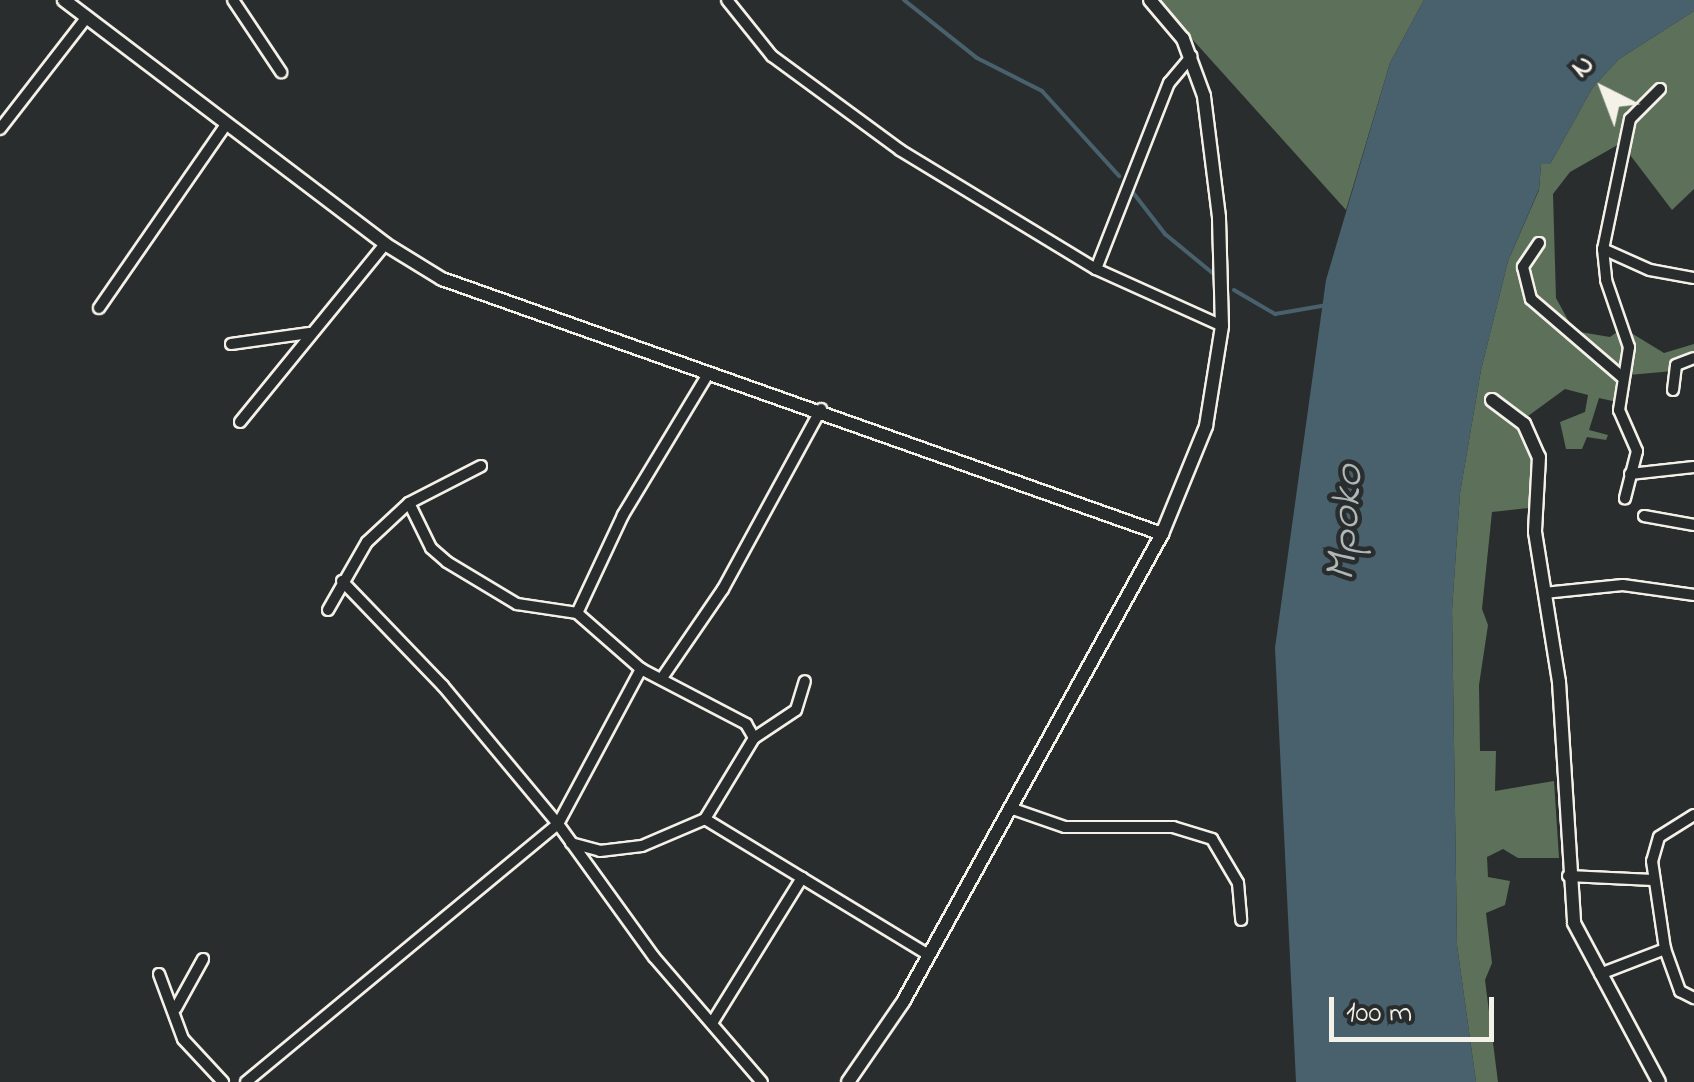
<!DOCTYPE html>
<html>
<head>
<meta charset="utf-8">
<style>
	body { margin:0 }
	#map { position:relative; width:1694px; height:1082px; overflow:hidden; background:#2a2d2e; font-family:"Indie Flower",sans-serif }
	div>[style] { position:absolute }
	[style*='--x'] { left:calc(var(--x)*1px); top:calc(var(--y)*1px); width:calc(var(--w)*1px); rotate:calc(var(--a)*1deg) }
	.green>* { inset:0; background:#5c705a }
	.water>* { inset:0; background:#48616d }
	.stream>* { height:4px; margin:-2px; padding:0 2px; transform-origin:2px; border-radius:2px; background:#48616d }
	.roads { filter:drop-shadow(2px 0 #f4f1e8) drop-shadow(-2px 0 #f4f1e8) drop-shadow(0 2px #f4f1e8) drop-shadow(0 -2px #f4f1e8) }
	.minor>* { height:10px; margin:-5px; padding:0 5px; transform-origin:5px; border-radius:5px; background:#2a2d2e }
	.tertiary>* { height:12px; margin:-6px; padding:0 6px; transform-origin:6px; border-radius:6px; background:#2a2d2e }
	span { translate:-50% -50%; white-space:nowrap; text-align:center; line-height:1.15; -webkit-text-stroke:9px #2a2d2e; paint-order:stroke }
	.water-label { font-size:45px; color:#afb7b7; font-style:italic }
	.north { position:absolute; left:1554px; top:40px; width:100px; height:100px; -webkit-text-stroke:8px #2a2d2e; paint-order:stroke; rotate:318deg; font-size:28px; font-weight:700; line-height:40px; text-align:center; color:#f4f1e8 }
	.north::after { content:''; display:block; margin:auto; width:35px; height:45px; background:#f4f1e8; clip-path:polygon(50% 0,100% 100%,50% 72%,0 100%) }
	.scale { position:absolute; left:1329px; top:997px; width:165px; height:45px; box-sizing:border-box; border:5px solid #f4f1e8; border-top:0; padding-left:12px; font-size:30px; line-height:35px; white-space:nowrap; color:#f4f1e8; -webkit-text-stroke:8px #2a2d2e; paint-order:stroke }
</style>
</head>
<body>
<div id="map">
	<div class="green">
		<div style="clip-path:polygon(1157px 0,1424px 0,1390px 63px,1346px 210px)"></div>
		<div style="clip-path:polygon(1694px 11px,1694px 189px,1672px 210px,1621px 143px,1570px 172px,1553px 194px,1556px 298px,1574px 331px,1610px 337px,1623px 328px,1664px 353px,1694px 344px,1694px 356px,1673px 371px,1629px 375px,1617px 402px,1599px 398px,1589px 430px,1608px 435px,1606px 440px,1587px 437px,1582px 449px,1566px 449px,1560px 422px,1585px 412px,1588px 395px,1565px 389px,1517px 424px,1531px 457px,1529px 508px,1492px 512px,1482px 609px,1488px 625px,1479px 685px,1480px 751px,1496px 751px,1495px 791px,1554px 781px,1559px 858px,1518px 858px,1503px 849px,1487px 857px,1488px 877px,1510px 881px,1505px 905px,1486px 913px,1492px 963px,1485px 980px,1498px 1082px,1476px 1082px,1457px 945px,1452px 610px,1460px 493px,1481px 370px,1508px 261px,1539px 190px,1541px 164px,1550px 164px,1593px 87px,1619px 59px)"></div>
	</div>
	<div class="water">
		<div style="clip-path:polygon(1424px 0,1694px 0,1694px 11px,1619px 59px,1593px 87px,1550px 164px,1541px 164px,1539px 189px,1508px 261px,1481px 370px,1460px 493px,1452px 610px,1457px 945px,1476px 1082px,1296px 1082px,1275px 648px,1326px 280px,1390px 63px)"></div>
	</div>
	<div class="stream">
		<div style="--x:904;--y:0;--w:93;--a:38.5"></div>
		<div style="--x:977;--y:58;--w:73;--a:26.9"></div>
		<div style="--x:1042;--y:91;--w:115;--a:47.8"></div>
		<div style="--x:1131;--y:190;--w:56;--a:52.3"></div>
		<div style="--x:1165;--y:234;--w:65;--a:39.4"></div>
		<div style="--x:1234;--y:290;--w:48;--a:30.3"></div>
		<div style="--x:1275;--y:314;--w:53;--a:-9.8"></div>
	</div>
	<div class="roads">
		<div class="minor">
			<div style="--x:233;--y:0;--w:87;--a:56.3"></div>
			<div style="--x:727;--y:0;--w:72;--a:51.2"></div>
			<div style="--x:772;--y:56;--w:159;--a:36.3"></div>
			<div style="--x:900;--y:150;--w:229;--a:31.3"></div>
			<div style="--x:1096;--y:269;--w:138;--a:24.3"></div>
			<div style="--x:1660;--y:89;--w:42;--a:135"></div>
			<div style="--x:1630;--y:119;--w:133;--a:101.7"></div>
			<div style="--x:1603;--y:249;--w:51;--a:24.1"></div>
			<div style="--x:1650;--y:270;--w:45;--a:10.3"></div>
			<div style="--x:0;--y:129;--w:142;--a:-52.2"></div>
			<div style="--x:1539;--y:243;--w:29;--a:124"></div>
			<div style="--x:1523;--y:267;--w:33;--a:76"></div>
			<div style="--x:1531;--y:299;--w:120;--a:40.6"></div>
			<div style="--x:1603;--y:249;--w:31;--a:84"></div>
			<div style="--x:1606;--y:280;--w:71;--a:71.1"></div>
			<div style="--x:1629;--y:347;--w:64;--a:99"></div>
			<div style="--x:1619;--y:410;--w:45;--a:66.3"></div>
			<div style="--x:1637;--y:451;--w:49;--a:104.3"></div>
			<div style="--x:1096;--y:269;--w:200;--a:-68.6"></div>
			<div style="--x:1169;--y:83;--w:35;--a:-50"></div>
			<div style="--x:99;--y:308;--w:221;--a:-55.3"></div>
			<div style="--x:231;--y:344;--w:79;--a:-8"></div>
			<div style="--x:708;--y:374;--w:165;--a:121.1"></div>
			<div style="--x:623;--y:515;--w:108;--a:115.1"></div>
			<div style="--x:577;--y:613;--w:85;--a:41.2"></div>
			<div style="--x:641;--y:669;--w:119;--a:27.6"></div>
			<div style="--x:746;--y:724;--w:16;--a:60"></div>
			<div style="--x:754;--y:738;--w:95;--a:121.2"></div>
			<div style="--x:705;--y:819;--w:262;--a:31.3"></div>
			<div style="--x:1673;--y:390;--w:25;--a:-83"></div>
			<div style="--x:1676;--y:365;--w:19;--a:-21"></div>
			<div style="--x:240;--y:422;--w:230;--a:-50.8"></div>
			<div style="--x:1630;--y:474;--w:64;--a:-6.2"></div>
			<div style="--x:409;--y:503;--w:50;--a:63.9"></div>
			<div style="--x:431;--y:548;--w:21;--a:41"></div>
			<div style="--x:447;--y:562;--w:82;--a:31"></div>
			<div style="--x:517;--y:604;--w:61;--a:8.5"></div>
			<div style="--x:1644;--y:516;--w:51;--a:10.2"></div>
			<div style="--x:342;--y:581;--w:146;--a:46.1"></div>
			<div style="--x:443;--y:686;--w:180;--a:50.2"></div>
			<div style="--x:558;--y:824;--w:164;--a:54.2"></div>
			<div style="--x:654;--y:957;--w:165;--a:49.2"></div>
			<div style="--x:1544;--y:593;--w:79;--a:-5.8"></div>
			<div style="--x:1623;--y:585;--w:72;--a:8"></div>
			<div style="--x:328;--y:610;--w:78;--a:-60.2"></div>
			<div style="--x:367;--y:542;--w:57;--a:-42.9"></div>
			<div style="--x:409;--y:503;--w:81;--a:-27.2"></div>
			<div style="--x:662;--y:678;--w:108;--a:-55.6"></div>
			<div style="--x:723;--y:589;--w:205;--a:-61.4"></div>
			<div style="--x:754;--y:738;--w:50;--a:-33.7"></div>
			<div style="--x:796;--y:710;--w:30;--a:-73"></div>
			<div style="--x:1010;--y:808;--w:58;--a:19.1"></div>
			<div style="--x:1065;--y:827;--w:108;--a:0"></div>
			<div style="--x:1173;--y:827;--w:41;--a:17.1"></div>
			<div style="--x:1212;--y:839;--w:51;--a:59.4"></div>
			<div style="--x:1238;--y:883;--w:37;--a:85"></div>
			<div style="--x:1694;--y:815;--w:41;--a:147.8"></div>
			<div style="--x:1659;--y:837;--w:25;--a:106"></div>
			<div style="--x:1652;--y:861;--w:89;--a:81.6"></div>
			<div style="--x:1665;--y:949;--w:45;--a:70.3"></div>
			<div style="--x:1680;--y:991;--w:16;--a:27"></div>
			<div style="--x:571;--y:843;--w:30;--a:15"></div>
			<div style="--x:600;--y:851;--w:42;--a:-6.8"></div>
			<div style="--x:642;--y:846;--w:69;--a:-23.2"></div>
			<div style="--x:1568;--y:876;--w:85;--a:2.7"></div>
			<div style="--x:159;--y:974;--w:69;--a:69.7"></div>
			<div style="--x:183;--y:1039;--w:59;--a:47.1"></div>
			<div style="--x:1600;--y:974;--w:70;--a:-21"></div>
			<div style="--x:176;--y:1008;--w:56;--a:-61.1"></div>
			<div style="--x:712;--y:1023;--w:171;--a:-58.2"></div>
			<div style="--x:246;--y:1082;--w:405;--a:-39.6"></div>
			<div style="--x:558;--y:824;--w:176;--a:-61.8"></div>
		</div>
		<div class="tertiary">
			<div style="--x:64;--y:0;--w:403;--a:37.2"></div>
			<div style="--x:385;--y:244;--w:67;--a:31.6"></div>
			<div style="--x:442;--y:279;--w:764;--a:19.5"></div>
			<div style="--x:1492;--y:400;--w:40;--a:37"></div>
			<div style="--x:1524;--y:424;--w:36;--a:66"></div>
			<div style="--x:1539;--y:457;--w:75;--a:93.1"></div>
			<div style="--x:1535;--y:532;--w:152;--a:80.9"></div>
			<div style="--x:1559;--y:682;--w:241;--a:86.4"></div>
			<div style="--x:1574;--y:923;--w:180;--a:61.9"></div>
			<div style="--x:848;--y:1082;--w:97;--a:-55.5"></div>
			<div style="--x:903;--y:1002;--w:535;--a:-61.04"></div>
			<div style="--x:1162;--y:534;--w:117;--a:-67.8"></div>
			<div style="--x:1206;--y:426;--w:101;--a:-80.9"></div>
			<div style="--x:1222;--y:326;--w:109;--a:-91.6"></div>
			<div style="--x:1219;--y:217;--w:122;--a:-97.1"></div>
			<div style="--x:1204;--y:96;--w:61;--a:-110.2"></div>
			<div style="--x:1183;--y:39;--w:51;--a:-130.2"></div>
		</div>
	</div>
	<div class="water-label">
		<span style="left:1347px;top:523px;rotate:-86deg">Mpoko</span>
	</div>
	<div class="north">N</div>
	<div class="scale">100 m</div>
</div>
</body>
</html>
